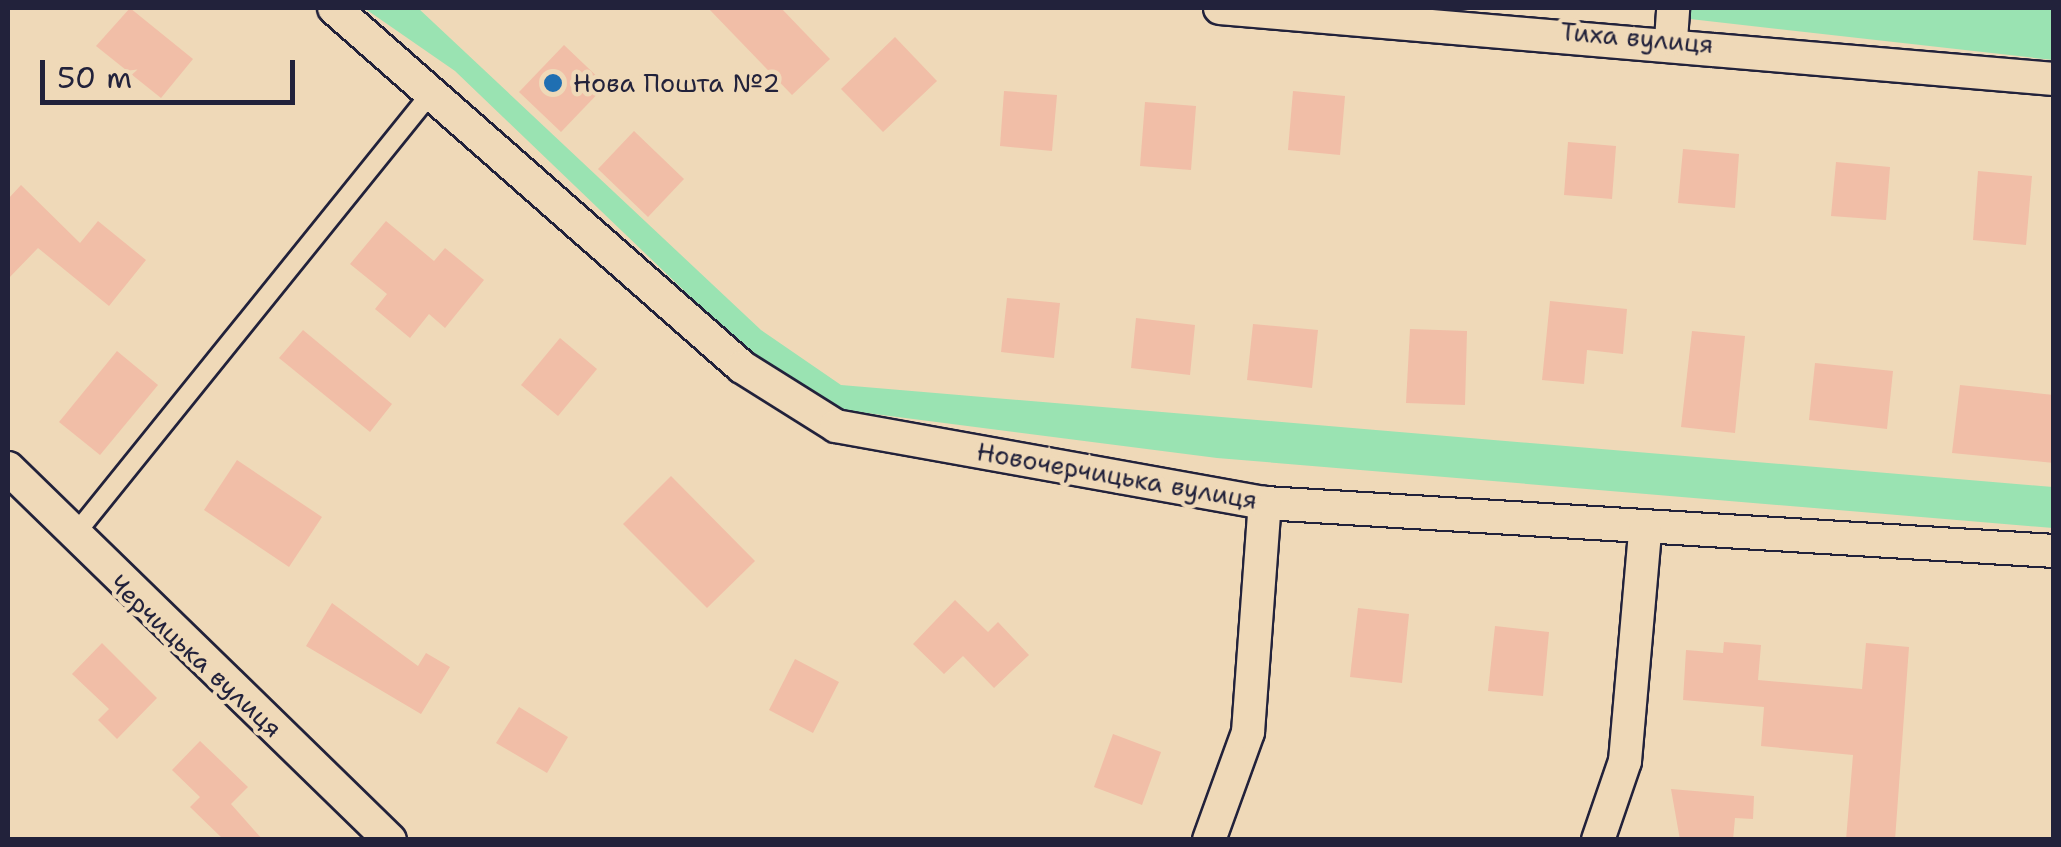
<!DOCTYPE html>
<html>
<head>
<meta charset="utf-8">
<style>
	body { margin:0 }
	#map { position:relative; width:2061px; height:847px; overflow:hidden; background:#efd9b8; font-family:"Shantell Sans",sans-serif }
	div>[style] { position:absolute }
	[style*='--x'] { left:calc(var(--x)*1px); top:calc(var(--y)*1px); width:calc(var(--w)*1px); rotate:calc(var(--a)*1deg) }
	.green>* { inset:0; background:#9ae3b2 }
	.building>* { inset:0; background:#f1bea7 }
	.roads { filter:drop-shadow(2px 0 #22223b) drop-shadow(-2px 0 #22223b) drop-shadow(0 2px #22223b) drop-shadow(0 -2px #22223b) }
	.service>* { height:18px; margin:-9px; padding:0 9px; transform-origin:9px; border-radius:9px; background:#efd9b8 }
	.minor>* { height:32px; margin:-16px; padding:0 16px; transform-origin:16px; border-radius:16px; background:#efd9b8 }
	.dots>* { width:28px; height:28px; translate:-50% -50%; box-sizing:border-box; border:5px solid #efd9b8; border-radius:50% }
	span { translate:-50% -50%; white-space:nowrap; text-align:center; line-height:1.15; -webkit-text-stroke:9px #efd9b8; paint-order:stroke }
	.street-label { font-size:25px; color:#22223b }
	.poi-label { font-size:25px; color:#22223b }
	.left { translate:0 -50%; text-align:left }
	.frame { position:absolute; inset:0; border:10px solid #22223b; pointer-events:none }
	.scale { position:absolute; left:40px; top:60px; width:255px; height:45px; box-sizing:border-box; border:5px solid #22223b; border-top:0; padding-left:12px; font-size:30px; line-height:35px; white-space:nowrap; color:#22223b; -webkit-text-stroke:8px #efd9b8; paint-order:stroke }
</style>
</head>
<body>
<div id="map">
	<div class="green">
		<div style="clip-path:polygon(364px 8px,418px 8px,761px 330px,841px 385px,2053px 487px,2053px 528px,1217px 458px,843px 410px,746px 350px,455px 71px)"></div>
		<div style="clip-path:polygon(1691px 8px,2053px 8px,2053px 60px,1690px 19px)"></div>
	</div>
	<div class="building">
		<div style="clip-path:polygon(130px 8px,193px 59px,161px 98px,96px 46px)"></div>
		<div style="clip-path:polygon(708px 8px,781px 8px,830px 59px,792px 95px)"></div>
		<div style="clip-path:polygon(895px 37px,937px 81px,883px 132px,841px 89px)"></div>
		<div style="clip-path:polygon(564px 45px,606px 85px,561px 132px,519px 92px)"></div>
		<div style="clip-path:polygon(1004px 91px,1057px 95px,1052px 151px,1000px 146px)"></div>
		<div style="clip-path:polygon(1293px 91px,1345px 96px,1340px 155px,1288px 150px)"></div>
		<div style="clip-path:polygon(1145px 102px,1196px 106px,1191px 170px,1140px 166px)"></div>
		<div style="clip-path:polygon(634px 131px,684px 179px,648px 217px,598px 169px)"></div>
		<div style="clip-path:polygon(1568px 142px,1616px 146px,1612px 199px,1564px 195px)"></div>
		<div style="clip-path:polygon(1683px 149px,1739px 154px,1735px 208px,1678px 203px)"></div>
		<div style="clip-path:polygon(1836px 162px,1890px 167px,1886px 220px,1831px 216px)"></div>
		<div style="clip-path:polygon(1978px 171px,2032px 176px,2026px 245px,1973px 240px)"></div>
		<div style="clip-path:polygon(21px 185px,80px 243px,98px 221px,146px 260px,109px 306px,38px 248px,8px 279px,8px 199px)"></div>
		<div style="clip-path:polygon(386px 221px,434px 261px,445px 248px,484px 280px,445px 328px,429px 314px,410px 338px,375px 309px,387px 294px,350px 264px)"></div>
		<div style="clip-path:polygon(1007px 298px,1060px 303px,1054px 358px,1001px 352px)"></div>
		<div style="clip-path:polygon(1550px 301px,1627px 309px,1623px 354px,1587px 350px,1584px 384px,1542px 380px)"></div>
		<div style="clip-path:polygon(1136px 318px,1195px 325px,1190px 375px,1131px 368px)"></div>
		<div style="clip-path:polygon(1253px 324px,1318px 330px,1312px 388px,1247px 380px)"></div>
		<div style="clip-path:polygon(1410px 329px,1467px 331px,1465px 405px,1406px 403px)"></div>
		<div style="clip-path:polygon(303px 330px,392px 404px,370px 432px,279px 358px)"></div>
		<div style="clip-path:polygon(1692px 331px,1745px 336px,1735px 433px,1681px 427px)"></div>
		<div style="clip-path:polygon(560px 338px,597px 369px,558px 416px,521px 385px)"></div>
		<div style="clip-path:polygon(117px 351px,158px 385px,100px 455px,59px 422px)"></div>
		<div style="clip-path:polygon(1815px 363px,1893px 371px,1887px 429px,1809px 420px)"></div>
		<div style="clip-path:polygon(1960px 385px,2054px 395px,2054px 463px,1952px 453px)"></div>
		<div style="clip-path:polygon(237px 460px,322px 517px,289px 567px,204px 510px)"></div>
		<div style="clip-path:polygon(671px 476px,755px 561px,707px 608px,623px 524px)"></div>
		<div style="clip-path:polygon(955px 600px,988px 632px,998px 622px,1029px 655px,994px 688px,963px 656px,944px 674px,913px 644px)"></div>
		<div style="clip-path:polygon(332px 603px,418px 666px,426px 653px,450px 667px,421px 714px,306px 646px)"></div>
		<div style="clip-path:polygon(1358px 608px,1409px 614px,1402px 683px,1350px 677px)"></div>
		<div style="clip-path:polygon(1495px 626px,1549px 632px,1543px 696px,1488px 691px)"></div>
		<div style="clip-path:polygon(1724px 642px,1761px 645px,1758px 680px,1862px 689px,1866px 643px,1909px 647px,1895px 840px,1846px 840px,1853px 755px,1761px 746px,1764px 707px,1683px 700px,1686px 650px,1723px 653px)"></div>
		<div style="clip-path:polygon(102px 643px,157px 698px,117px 739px,98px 720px,109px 709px,72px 674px)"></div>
		<div style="clip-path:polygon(795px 659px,839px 682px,813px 733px,769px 710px)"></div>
		<div style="clip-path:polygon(519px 707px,568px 737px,547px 773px,496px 743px)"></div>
		<div style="clip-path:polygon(1113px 734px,1161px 752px,1142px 805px,1094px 787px)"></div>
		<div style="clip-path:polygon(200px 741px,248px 787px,231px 804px,263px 840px,224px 840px,190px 807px,200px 797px,172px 770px)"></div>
		<div style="clip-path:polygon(1671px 789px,1754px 796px,1753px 819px,1735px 818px,1733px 840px,1680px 840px)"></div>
	</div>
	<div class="roads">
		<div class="service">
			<div style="--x:72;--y:538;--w:572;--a:-51.11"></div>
		</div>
		<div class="minor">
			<div style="--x:334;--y:8;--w:543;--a:41.34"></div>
			<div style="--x:742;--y:367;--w:111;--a:32.1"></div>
			<div style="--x:836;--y:426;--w:436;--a:10.2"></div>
			<div style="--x:1265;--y:503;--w:790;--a:3.48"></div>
			<div style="--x:1220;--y:8;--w:837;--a:4.87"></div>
			<div style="--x:1671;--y:40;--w:32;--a:-86"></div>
			<div style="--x:8;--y:468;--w:533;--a:44.24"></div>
			<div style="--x:1209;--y:840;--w:115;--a:-70.1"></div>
			<div style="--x:1248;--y:732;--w:230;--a:-85.8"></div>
			<div style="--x:1598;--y:840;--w:83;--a:-71.1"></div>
			<div style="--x:1625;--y:761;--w:230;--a:-85"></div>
		</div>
	</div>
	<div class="dots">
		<div style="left:553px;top:83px;background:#1f6fb2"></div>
	</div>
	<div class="street-label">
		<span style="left:1637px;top:38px;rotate:5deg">Тиха вулиця</span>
		<span style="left:1117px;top:476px;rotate:10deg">Новочерчицька вулиця</span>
		<span style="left:196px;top:656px;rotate:43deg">Черчицька вулиця</span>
	</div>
	<div class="poi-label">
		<span class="left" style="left:573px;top:83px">Нова Пошта №2</span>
	</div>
	<div class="frame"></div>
	<div class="scale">50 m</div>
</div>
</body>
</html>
